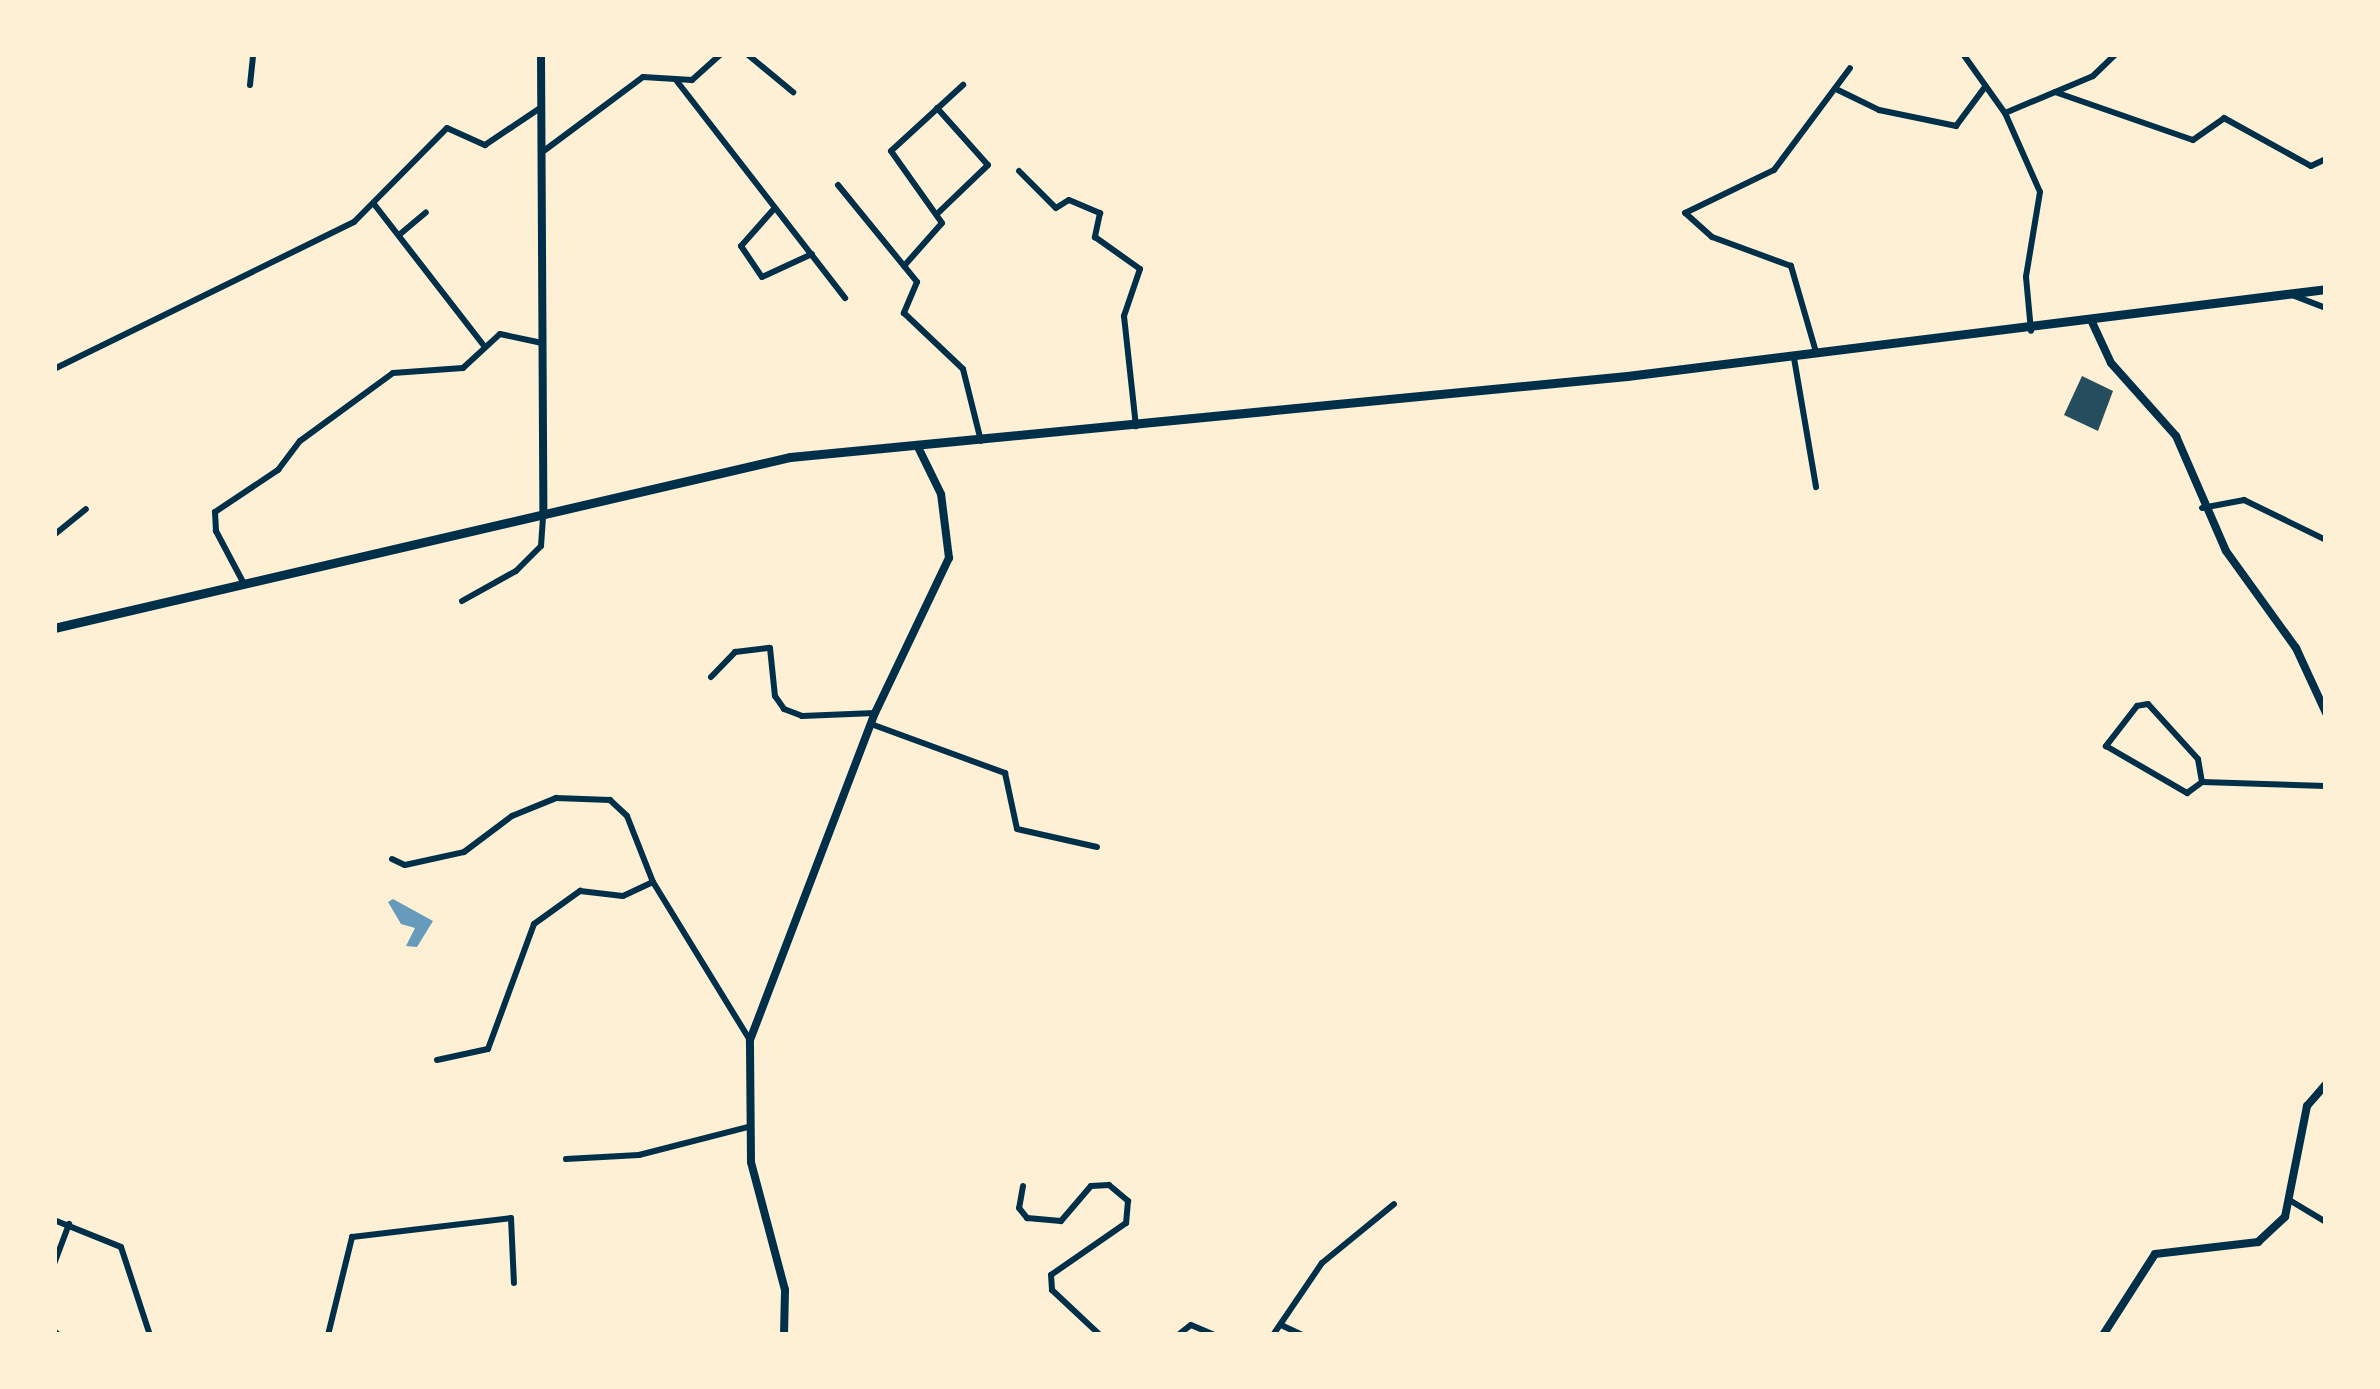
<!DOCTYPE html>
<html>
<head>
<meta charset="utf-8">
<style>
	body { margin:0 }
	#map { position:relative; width:2380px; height:1389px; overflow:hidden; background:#fdf0d5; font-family:"PT Sans",sans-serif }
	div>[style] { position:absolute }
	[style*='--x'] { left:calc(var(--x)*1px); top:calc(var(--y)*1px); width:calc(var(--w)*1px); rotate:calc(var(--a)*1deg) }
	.water>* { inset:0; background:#669bbc }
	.building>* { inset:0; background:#264d5e }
	.minor>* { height:6px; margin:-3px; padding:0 3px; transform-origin:3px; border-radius:3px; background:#003049 }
	.tertiary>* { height:8px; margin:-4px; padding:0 4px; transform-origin:4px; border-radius:4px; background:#003049 }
	.trunk>* { height:9px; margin:-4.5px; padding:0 4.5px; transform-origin:4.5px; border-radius:4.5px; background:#003049 }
	span { translate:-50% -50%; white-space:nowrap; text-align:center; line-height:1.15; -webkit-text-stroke:9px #fdf0d5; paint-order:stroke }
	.frame { position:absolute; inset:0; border:57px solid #fdf0d5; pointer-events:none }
</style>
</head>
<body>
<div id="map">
	<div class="water">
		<div style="clip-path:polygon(393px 899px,433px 921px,417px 947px,406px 946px,415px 928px,401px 924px,388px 902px)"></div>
	</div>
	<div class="building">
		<div style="clip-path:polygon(2082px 376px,2113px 391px,2098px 431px,2064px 415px)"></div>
	</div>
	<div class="minor">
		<div style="--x:747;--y:54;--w:60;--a:39.6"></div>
		<div style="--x:1963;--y:54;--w:72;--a:54.6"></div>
		<div style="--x:2005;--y:113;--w:86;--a:66.1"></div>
		<div style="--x:2040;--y:192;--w:86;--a:99.4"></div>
		<div style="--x:2026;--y:277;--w:54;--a:84.7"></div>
		<div style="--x:676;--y:80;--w:276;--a:52.2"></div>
		<div style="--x:250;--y:85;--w:31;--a:-84"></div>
		<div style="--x:1838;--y:90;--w:46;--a:26"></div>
		<div style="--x:1879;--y:110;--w:79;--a:11.7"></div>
		<div style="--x:1956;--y:126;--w:49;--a:-53.4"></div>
		<div style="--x:2055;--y:92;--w:146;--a:19.2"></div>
		<div style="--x:2193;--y:140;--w:38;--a:-35"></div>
		<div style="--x:2224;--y:118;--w:99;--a:28.9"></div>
		<div style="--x:2311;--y:166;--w:17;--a:-25"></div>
		<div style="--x:937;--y:108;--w:76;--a:48.2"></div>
		<div style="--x:988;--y:165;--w:68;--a:136.2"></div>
		<div style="--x:2005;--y:113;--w:95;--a:-22.8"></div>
		<div style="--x:2093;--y:76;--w:32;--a:-44"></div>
		<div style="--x:545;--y:150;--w:122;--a:-36.7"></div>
		<div style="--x:643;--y:77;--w:49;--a:3.5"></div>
		<div style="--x:692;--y:80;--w:39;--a:-42"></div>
		<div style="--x:1019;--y:171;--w:52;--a:45"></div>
		<div style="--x:1056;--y:208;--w:15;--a:-32"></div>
		<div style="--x:1069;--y:200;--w:34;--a:23"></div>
		<div style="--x:1100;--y:213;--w:25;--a:102"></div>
		<div style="--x:1095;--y:237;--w:55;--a:35.4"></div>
		<div style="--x:1140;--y:269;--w:50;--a:108.8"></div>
		<div style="--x:1124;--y:316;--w:111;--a:83.8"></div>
		<div style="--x:838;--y:185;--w:125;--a:50.8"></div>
		<div style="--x:917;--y:282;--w:34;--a:113"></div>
		<div style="--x:904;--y:313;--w:81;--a:43.5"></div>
		<div style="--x:963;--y:369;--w:74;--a:76"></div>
		<div style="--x:374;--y:204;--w:181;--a:52.2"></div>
		<div style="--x:773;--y:210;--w:48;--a:131.6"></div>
		<div style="--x:741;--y:246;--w:37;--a:56"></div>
		<div style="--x:762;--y:277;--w:55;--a:-24.7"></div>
		<div style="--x:399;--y:235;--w:35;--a:-40"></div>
		<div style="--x:904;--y:266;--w:57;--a:-48.5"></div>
		<div style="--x:942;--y:223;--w:88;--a:-125.3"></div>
		<div style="--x:891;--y:151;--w:98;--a:-42.5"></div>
		<div style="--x:2292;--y:295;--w:36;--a:21"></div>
		<div style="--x:1816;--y:352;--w:90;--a:-106.2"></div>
		<div style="--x:1791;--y:266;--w:84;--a:-159.8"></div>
		<div style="--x:1712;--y:237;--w:36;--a:-138"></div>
		<div style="--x:1685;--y:213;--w:99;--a:-25.8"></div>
		<div style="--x:1774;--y:170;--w:127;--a:-53.3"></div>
		<div style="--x:1794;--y:358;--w:131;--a:80.3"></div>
		<div style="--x:54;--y:369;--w:334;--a:-26.1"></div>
		<div style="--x:354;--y:222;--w:132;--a:-45.3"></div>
		<div style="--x:447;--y:128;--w:42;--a:24.1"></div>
		<div style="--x:485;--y:145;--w:66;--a:-33.9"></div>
		<div style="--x:2202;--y:508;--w:43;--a:-10.8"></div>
		<div style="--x:2244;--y:500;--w:91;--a:26"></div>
		<div style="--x:54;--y:535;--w:41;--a:-39.1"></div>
		<div style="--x:243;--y:582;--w:58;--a:-117.9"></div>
		<div style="--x:216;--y:531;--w:19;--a:-93"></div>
		<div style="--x:215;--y:512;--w:76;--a:-33.7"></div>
		<div style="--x:278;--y:470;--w:36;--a:-53"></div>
		<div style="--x:300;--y:441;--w:115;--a:-36.2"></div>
		<div style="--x:393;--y:373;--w:70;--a:-4.1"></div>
		<div style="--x:463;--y:368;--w:50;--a:-42.6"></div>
		<div style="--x:500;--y:334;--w:43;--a:12.1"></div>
		<div style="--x:462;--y:601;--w:62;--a:-29.1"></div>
		<div style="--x:516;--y:571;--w:35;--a:-45"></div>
		<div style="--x:541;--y:546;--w:30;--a:-86"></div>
		<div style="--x:711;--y:677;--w:35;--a:-46"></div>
		<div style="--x:735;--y:652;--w:35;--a:-7"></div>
		<div style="--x:770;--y:648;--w:48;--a:84.1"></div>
		<div style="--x:775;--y:696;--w:16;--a:55"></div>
		<div style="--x:784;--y:709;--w:19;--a:21"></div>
		<div style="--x:802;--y:716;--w:73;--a:-2.4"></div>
		<div style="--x:871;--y:724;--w:143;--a:20.1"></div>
		<div style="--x:1005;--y:773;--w:57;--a:77.9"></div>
		<div style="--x:1017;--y:829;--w:82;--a:12.7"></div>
		<div style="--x:2202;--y:782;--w:23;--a:-100"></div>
		<div style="--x:2198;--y:759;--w:74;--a:-132.3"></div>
		<div style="--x:2148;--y:704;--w:11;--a:170"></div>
		<div style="--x:2137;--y:706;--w:51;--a:127.8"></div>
		<div style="--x:2106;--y:746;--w:94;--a:30.1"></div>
		<div style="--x:2187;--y:793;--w:19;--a:-36"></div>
		<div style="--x:2202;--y:782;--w:124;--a:1.8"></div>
		<div style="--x:392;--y:859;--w:14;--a:25"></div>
		<div style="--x:405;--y:865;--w:60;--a:-12.4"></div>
		<div style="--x:464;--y:852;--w:60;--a:-36.9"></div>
		<div style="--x:512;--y:816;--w:48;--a:-22.2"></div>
		<div style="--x:556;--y:798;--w:54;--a:2.1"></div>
		<div style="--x:610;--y:800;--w:23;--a:43"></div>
		<div style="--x:627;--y:816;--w:71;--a:68.5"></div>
		<div style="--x:653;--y:882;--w:185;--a:58.5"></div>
		<div style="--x:437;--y:1060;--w:52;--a:-12.2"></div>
		<div style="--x:488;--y:1049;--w:133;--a:-69.8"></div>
		<div style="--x:534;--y:924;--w:57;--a:-35.7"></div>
		<div style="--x:580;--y:891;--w:43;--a:6.6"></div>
		<div style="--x:623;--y:896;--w:33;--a:-25"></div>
		<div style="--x:566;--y:1159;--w:73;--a:-3.1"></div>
		<div style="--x:639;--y:1155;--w:113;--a:-14.4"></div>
		<div style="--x:1023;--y:1186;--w:22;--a:100"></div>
		<div style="--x:1019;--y:1208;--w:13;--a:51"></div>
		<div style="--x:1027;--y:1218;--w:34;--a:5"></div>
		<div style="--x:1061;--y:1221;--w:46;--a:-49.4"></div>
		<div style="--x:1091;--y:1186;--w:18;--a:-3"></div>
		<div style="--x:1109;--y:1185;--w:25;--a:40"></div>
		<div style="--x:1128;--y:1201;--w:22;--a:95"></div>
		<div style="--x:1126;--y:1223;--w:91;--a:145.3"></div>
		<div style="--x:1051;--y:1275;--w:15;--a:86"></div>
		<div style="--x:1052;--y:1290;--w:66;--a:43.2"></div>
		<div style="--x:2291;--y:1201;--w:41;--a:31"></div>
		<div style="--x:54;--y:1220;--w:72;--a:21.9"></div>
		<div style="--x:121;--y:1247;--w:93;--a:71.8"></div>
		<div style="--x:54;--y:1264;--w:43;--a:-69.4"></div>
		<div style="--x:1281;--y:1325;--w:23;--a:25"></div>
		<div style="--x:54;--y:1331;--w:6;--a:39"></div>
		<div style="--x:328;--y:1335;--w:101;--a:-76.2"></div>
		<div style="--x:352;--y:1237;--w:160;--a:-6.8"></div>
		<div style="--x:511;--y:1218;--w:65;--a:87.4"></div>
		<div style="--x:1178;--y:1335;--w:16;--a:-38"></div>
		<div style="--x:1191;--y:1325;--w:25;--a:23"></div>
		<div style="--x:1273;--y:1335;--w:87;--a:-55.8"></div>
		<div style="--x:1322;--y:1263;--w:93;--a:-39.3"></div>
	</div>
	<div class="tertiary">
		<div style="--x:541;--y:54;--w:458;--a:89.7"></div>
		<div style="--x:2092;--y:322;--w:45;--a:65.1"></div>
		<div style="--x:2111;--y:363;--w:98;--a:48.3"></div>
		<div style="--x:2176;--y:436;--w:125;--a:66.5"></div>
		<div style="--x:2226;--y:551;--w:120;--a:54.2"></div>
		<div style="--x:2296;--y:648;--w:72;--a:65.2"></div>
		<div style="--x:784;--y:1335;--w:45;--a:-88.7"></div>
		<div style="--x:785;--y:1290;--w:132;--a:-104.9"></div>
		<div style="--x:751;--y:1162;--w:122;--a:-90.5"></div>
		<div style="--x:750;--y:1040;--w:350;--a:-69.1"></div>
		<div style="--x:875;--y:713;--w:172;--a:-64.5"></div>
		<div style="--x:949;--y:558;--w:64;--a:-97.1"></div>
		<div style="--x:941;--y:494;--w:52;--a:-116.1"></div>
		<div style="--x:2103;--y:1335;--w:96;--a:-57.3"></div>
		<div style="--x:2155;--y:1254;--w:104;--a:-6.6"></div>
		<div style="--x:2258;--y:1242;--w:37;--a:-43"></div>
		<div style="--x:2285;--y:1217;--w:113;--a:-78.8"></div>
		<div style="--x:2307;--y:1106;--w:29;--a:-49"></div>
	</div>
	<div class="trunk">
		<div style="--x:54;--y:628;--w:756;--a:-13.08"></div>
		<div style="--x:790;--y:457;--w:841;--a:-5.53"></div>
		<div style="--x:1627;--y:376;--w:704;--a:-7.09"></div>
	</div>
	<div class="frame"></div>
</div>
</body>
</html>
